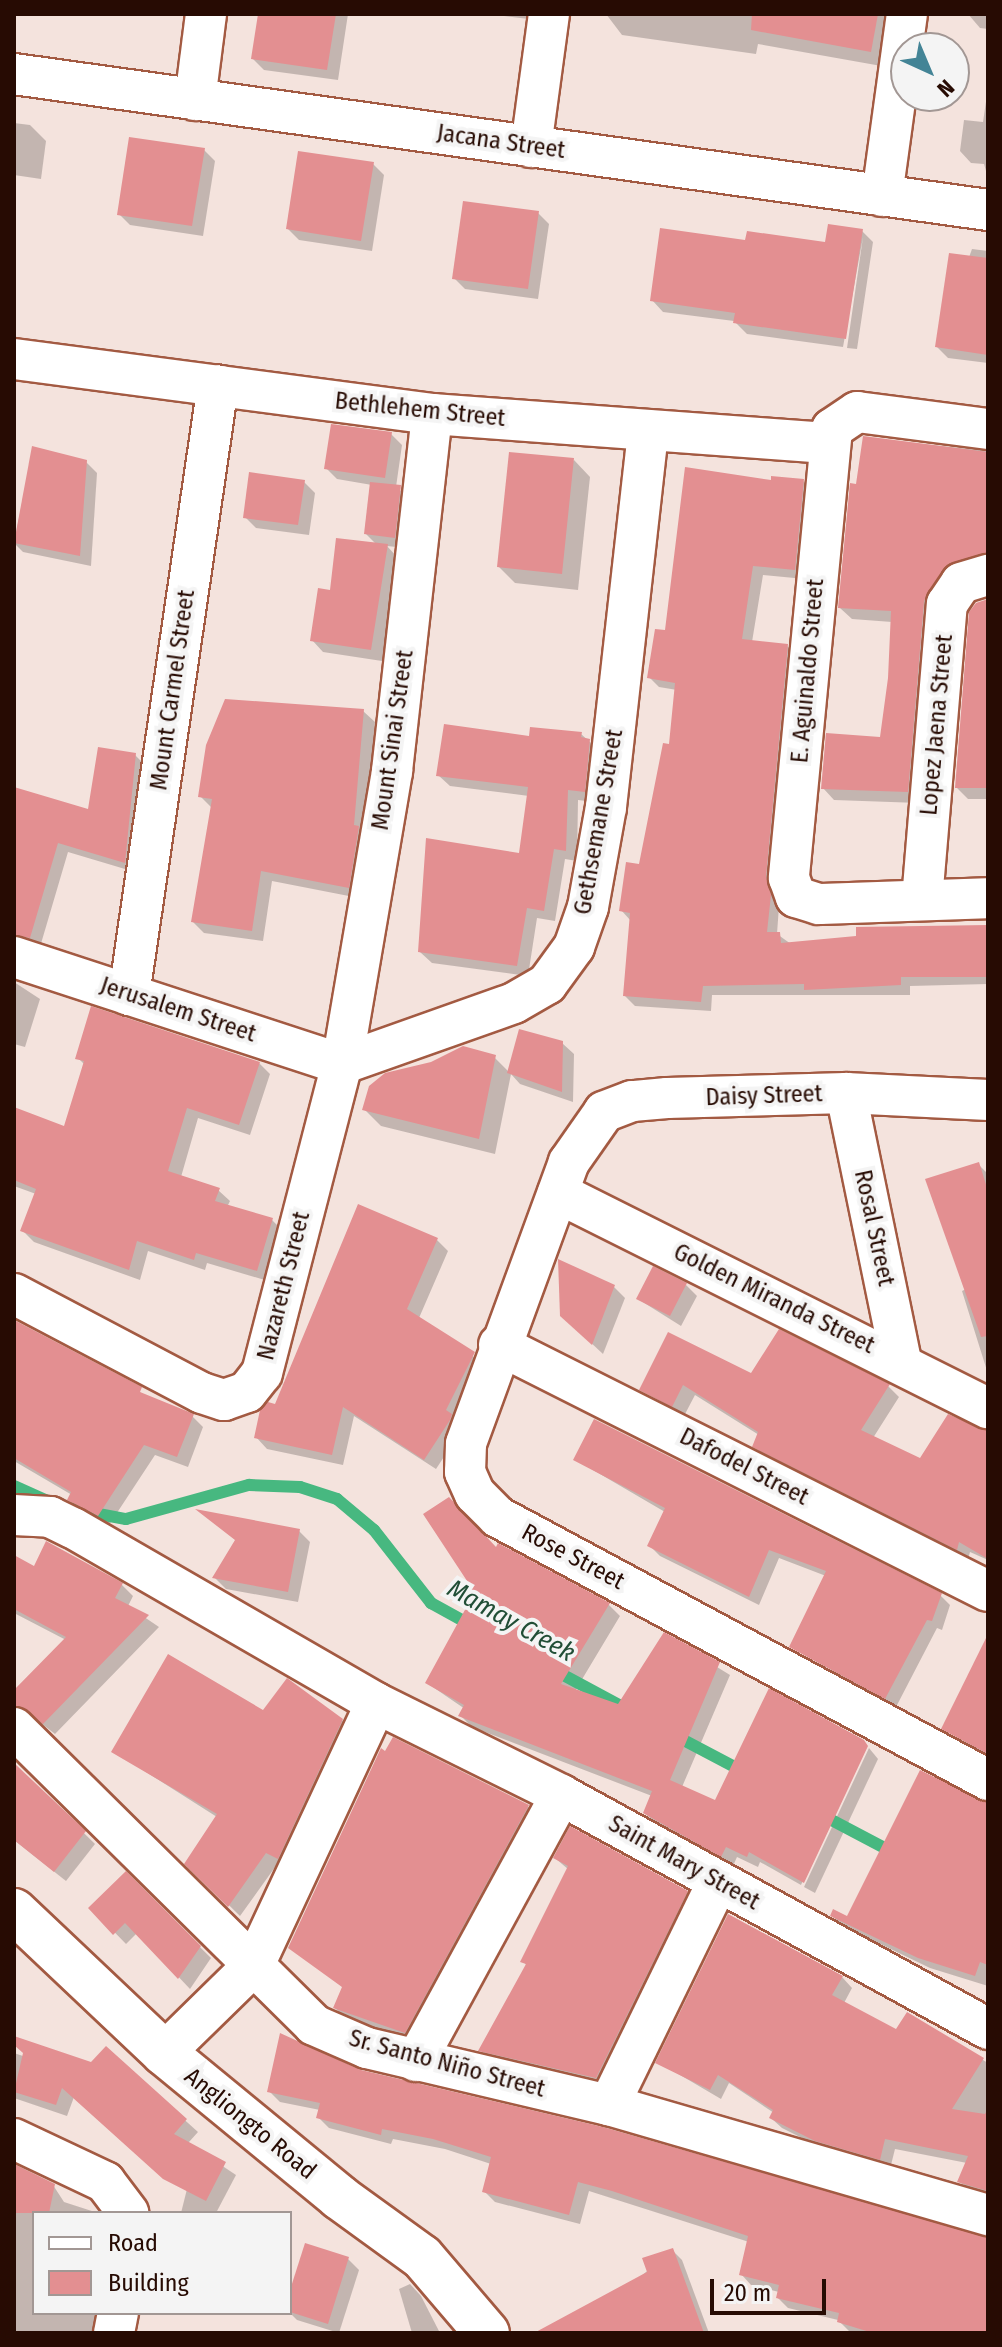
<!DOCTYPE html>
<html>
<head>
<meta charset="utf-8">
<style>
	body { margin:0 }
	#map { position:relative; width:1002px; height:2347px; overflow:hidden; background:#f4e3dd; font-family:"Fira Sans Condensed",sans-serif }
	div>[style] { position:absolute }
	[style*='--x'] { left:calc(var(--x)*1px); top:calc(var(--y)*1px); width:calc(var(--w)*1px); rotate:calc(var(--a)*1deg) }
	.shadow>* { inset:0; background:#0003 }
	.stream>* { height:12px; margin:-6px; padding:0 6px; transform-origin:6px; border-radius:6px; background:#47b880 }
	.building>* { inset:0; background:#e38f91 }
	.roads { filter:drop-shadow(2px 0 #a35a42) drop-shadow(-2px 0 #a35a42) drop-shadow(0 2px #a35a42) drop-shadow(0 -2px #a35a42) }
	.minor>* { height:40px; margin:-20px; padding:0 20px; transform-origin:20px; border-radius:20px; background:#fff }
	.primary>* { height:44px; margin:-22px; padding:0 22px; transform-origin:22px; border-radius:22px; background:#fff }
	span { translate:-50% -50%; white-space:nowrap; text-align:center; line-height:1.15; -webkit-text-stroke:8px #f4f4f4; paint-order:stroke }
	.street-label { font-size:24px; color:#270b03 }
	.water-label { font-size:26px; color:#214e36; font-style:italic }
	.frame { position:absolute; inset:0; border:16px solid #270b03; pointer-events:none }
	.legend { position:absolute; left:32px; top:2211px; width:260px; height:104px; box-sizing:border-box; background:#f4f4f4; border:2px solid #a29794; margin:0; padding:10px 14px; list-style:none; font-size:24px; color:#270b03 }
	.legend li { display:flex; align-items:center; gap:16px; height:40px }
	.legend b { width:40px; border:2px solid #a29794 }
	.north { position:absolute; left:890px; top:32px; width:80px; height:80px; box-sizing:border-box; background:#f4f4f4; border:2px solid #a29794; border-radius:50%; rotate:136deg; font-size:22px; font-weight:700; line-height:32px; text-align:center; color:#270b03 }
	.north::after { content:''; display:block; margin:auto; width:28px; height:36px; background:#438496; clip-path:polygon(50% 0,100% 100%,50% 72%,0 100%) }
	.scale { position:absolute; left:710px; top:2279px; width:116px; height:36px; box-sizing:border-box; border:4px solid #270b03; border-top:0; padding-left:10px; font-size:24px; line-height:28px; white-space:nowrap; color:#270b03; -webkit-text-stroke:6px #f4f4f4; paint-order:stroke }
</style>
</head>
<body>
<div id="map">
	<div class="shadow">
		<div style="clip-path:polygon(260px 14px,348px 14px,338px 80px,264px 70px,253px 59px)"></div>
		<div style="clip-path:polygon(488px 14px,550px 14px,545px 21px)"></div>
		<div style="clip-path:polygon(606px 14px,897px 14px,887px 67px,758px 44px,756px 54px,622px 35px)"></div>
		<div style="clip-path:polygon(968px 14px,988px 14px,988px 29px,980px 28px)"></div>
		<div style="clip-path:polygon(988px 88px,988px 178px,984px 164px,971px 163px,960px 151px,964px 120px,983px 122px)"></div>
		<div style="clip-path:polygon(14px 123px,30px 125px,46px 141px,41px 179px,14px 175px)"></div>
		<div style="clip-path:polygon(204px 150px,215px 161px,203px 236px,130px 225px,119px 214px)"></div>
		<div style="clip-path:polygon(373px 164px,384px 175px,372px 251px,299px 240px,288px 229px)"></div>
		<div style="clip-path:polygon(538px 213px,549px 224px,538px 299px,465px 289px,454px 278px)"></div>
		<div style="clip-path:polygon(862px 231px,873px 242px,857px 349px,847px 348px,863px 237px,843px 347px,747px 334px,734px 321px,663px 312px,652px 300px,747px 242px,827px 244px)"></div>
		<div style="clip-path:polygon(972px 249px,988px 251px,988px 363px,948px 358px,937px 347px)"></div>
		<div style="clip-path:polygon(391px 434px,402px 445px,396px 487px,411px 499px,406px 548px,387px 546px,398px 558px,382px 661px,323px 652px,312px 640px,331px 592px,377px 545px,366px 534px,372px 485px,337px 479px,326px 468px)"></div>
		<div style="clip-path:polygon(864px 438px,988px 451px,988px 568px,965px 572px,919px 803px,834px 800px,823px 788px,882px 739px,890px 678px,892px 622px,852px 619px,840px 608px)"></div>
		<div style="clip-path:polygon(33px 448px,86px 462px,97px 473px,91px 566px,23px 552px,14px 543px)"></div>
		<div style="clip-path:polygon(574px 460px,590px 477px,578px 590px,515px 583px,499px 567px)"></div>
		<div style="clip-path:polygon(803px 481px,813px 491px,805px 579px,763px 575px,752px 642px,787px 646px,797px 656px,777px 934px,791px 944px,858px 938px,858px 929px,988px 927px,988px 984px,910px 986px,910px 995px,712px 995px,711px 1011px,635px 1006px,625px 996px,631px 921px,621px 910px,641px 866px,671px 746px,677px 690px,659px 687px,649px 677px,667px 633px,773px 482px)"></div>
		<div style="clip-path:polygon(304px 482px,315px 493px,309px 535px,256px 528px,245px 517px)"></div>
		<div style="clip-path:polygon(988px 600px,988px 799px,968px 799px,957px 788px)"></div>
		<div style="clip-path:polygon(363px 711px,375px 722px,359px 898px,272px 881px,263px 941px,204px 933px,193px 922px,212px 808px,200px 796px)"></div>
		<div style="clip-path:polygon(581px 734px,601px 752px,595px 802px,578px 800px,577px 861px,565px 859px,555px 921px,537px 918px,528px 976px,432px 963px,420px 952px,521px 855px,529px 796px,450px 786px,438px 775px,531px 738px)"></div>
		<div style="clip-path:polygon(135px 755px,145px 765px,135px 872px,68px 852px,40px 947px,14px 950px,14px 789px,90px 812px)"></div>
		<div style="clip-path:polygon(14px 982px,40px 999px,25px 1047px,14px 1044px)"></div>
		<div style="clip-path:polygon(562px 1043px,574px 1054px,573px 1102px,520px 1084px,511px 1074px,495px 1154px,381px 1126px,365px 1110px,494px 1057px,509px 1072px)"></div>
		<div style="clip-path:polygon(78px 1058px,259px 1063px,270px 1074px,250px 1135px,198px 1118px,181px 1177px,218px 1190px,230px 1201px,227px 1207px,272px 1220px,283px 1231px,268px 1281px,207px 1263px,205px 1270px,148px 1251px,140px 1280px,34px 1242px,23px 1231px,36px 1194px,14px 1186px,14px 1109px,66px 1129px,85px 1065px)"></div>
		<div style="clip-path:polygon(978px 1164px,988px 1174px,988px 1374px,962px 1291px,968px 1288px)"></div>
		<div style="clip-path:polygon(437px 1240px,448px 1251px,419px 1318px,485px 1365px,461px 1431px,436px 1469px,354px 1416px,343px 1465px,267px 1449px,256px 1437px,277px 1406px)"></div>
		<div style="clip-path:polygon(686px 1285px,697px 1296px,681px 1326px,638px 1299px)"></div>
		<div style="clip-path:polygon(614px 1287px,625px 1298px,603px 1354px,574px 1327px)"></div>
		<div style="clip-path:polygon(14px 1322px,150px 1398px,192px 1416px,203px 1427px,188px 1467px,155px 1455px,109px 1525px,81px 1510px,72px 1495px,14px 1461px)"></div>
		<div style="clip-path:polygon(752px 1376px,888px 1386px,899px 1397px,873px 1438px,921px 1461px,988px 1432px,988px 1560px,970px 1552px,968px 1559px,766px 1457px,754px 1446px,759px 1435px,695px 1395px,684px 1416px,642px 1389px)"></div>
		<div style="clip-path:polygon(576px 1460px,940px 1595px,950px 1605px,942px 1630px,937px 1628px,896px 1707px,791px 1647px,826px 1576px,779px 1558px,759px 1605px,660px 1556px,650px 1546px,665px 1512px)"></div>
		<div style="clip-path:polygon(201px 1512px,299px 1531px,310px 1542px,298px 1602px,226px 1589px,215px 1578px,237px 1541px)"></div>
		<div style="clip-path:polygon(499px 1546px,609px 1605px,620px 1616px,575px 1691px,619px 1706px,665px 1635px,730px 1675px,682px 1787px,716px 1803px,866px 1745px,801px 1885px,760px 1862px,758px 1867px,737px 1857px,733px 1866px,656px 1824px,645px 1813px,652px 1796px,472px 1727px,461px 1716px,465px 1709px,427px 1683px)"></div>
		<div style="clip-path:polygon(14px 1557px,35px 1568px,122px 1585px,133px 1596px,128px 1606px,159px 1627px,55px 1734px,32px 1716px,14px 1721px,14px 1693px,66px 1640px,14px 1613px)"></div>
		<div style="clip-path:polygon(988px 1682px,988px 1757px,943px 1728px)"></div>
		<div style="clip-path:polygon(264px 1713px,342px 1720px,353px 1732px,289px 1868px,278px 1863px,240px 1916px,186px 1863px,217px 1817px,113px 1751px)"></div>
		<div style="clip-path:polygon(393px 1740px,528px 1807px,538px 1817px,415px 2042px,345px 2018px,335px 2008px,344px 1988px,290px 1947px)"></div>
		<div style="clip-path:polygon(869px 1748px,878px 1759px,815px 1893px,804px 1887px)"></div>
		<div style="clip-path:polygon(14px 1764px,95px 1844px,66px 1881px,14px 1840px)"></div>
		<div style="clip-path:polygon(988px 1805px,988px 1986px,930px 1968px,843px 1926px,832px 1916px,848px 1919px)"></div>
		<div style="clip-path:polygon(555px 1858px,687px 1892px,698px 1904px,608px 2088px,492px 2061px,481px 2050px,527px 1966px,523px 1961px,569px 1870px)"></div>
		<div style="clip-path:polygon(126px 1874px,211px 1958px,190px 1989px,137px 1933px,126px 1944px,91px 1908px)"></div>
		<div style="clip-path:polygon(842px 1977px,852px 1988px,844px 2003px,897px 2032px,908px 2015px,988px 2063px,988px 2199px,959px 2182px,967px 2163px,895px 2149px,890px 2169px,828px 2151px,782px 2128px,771px 2118px,774px 2113px,729px 2083px,721px 2099px,658px 2062px)"></div>
		<div style="clip-path:polygon(14px 2038px,92px 2064px,106px 2049px,198px 2132px,171px 2162px,74px 2097px,67px 2116px,14px 2098px,14px 2053px,29px 2058px)"></div>
		<div style="clip-path:polygon(361px 2072px,988px 2238px,988px 2333px,850px 2332px,838px 2320px,788px 2308px,778px 2298px,779px 2292px,751px 2285px,741px 2274px,749px 2242px,589px 2191px,580px 2224px,495px 2202px,484px 2191px,491px 2164px,445px 2149px,393px 2139px,391px 2144px,329px 2128px,318px 2117px,320px 2110px,280px 2102px,269px 2091px)"></div>
		<div style="clip-path:polygon(197px 2149px,236px 2175px,216px 2213px,181px 2213px)"></div>
		<div style="clip-path:polygon(14px 2167px,53px 2185px,64px 2202px,98px 2213px,34px 2213px,34px 2313px,110px 2313px,107px 2333px,14px 2333px)"></div>
		<div style="clip-path:polygon(672px 2250px,682px 2260px,709px 2333px,574px 2333px)"></div>
		<div style="clip-path:polygon(348px 2259px,359px 2270px,339px 2333px,297px 2320px,290px 2313px,290px 2296px)"></div>
		<div style="clip-path:polygon(410px 2284px,421px 2296px,440px 2333px,412px 2333px,399px 2289px)"></div>
	</div>
	<div class="stream">
		<div style="--x:14;--y:1486;--w:39;--a:24"></div>
		<div style="--x:67;--y:1508;--w:60;--a:10.6"></div>
		<div style="--x:126;--y:1519;--w:128;--a:-15.5"></div>
		<div style="--x:249;--y:1485;--w:51;--a:2.2"></div>
		<div style="--x:300;--y:1487;--w:39;--a:18"></div>
		<div style="--x:337;--y:1499;--w:48;--a:40"></div>
		<div style="--x:374;--y:1530;--w:93;--a:52"></div>
		<div style="--x:431;--y:1603;--w:46;--a:28.8"></div>
		<div style="--x:554;--y:1670;--w:86;--a:28.3"></div>
		<div style="--x:674;--y:1735;--w:81;--a:27.8"></div>
		<div style="--x:822;--y:1815;--w:81;--a:27.8"></div>
	</div>
	<div class="building">
		<div style="clip-path:polygon(258px 14px,336px 14px,327px 70px,251px 59px)"></div>
		<div style="clip-path:polygon(752px 14px,878px 14px,871px 52px,751px 30px)"></div>
		<div style="clip-path:polygon(129px 137px,205px 148px,192px 226px,117px 215px)"></div>
		<div style="clip-path:polygon(298px 151px,374px 162px,361px 241px,286px 229px)"></div>
		<div style="clip-path:polygon(463px 201px,539px 211px,528px 289px,452px 279px)"></div>
		<div style="clip-path:polygon(828px 224px,863px 229px,846px 339px,733px 323px,735px 313px,650px 301px,660px 228px,745px 240px,747px 231px,825px 242px)"></div>
		<div style="clip-path:polygon(949px 253px,988px 258px,988px 355px,935px 347px)"></div>
		<div style="clip-path:polygon(331px 424px,392px 432px,385px 478px,324px 469px)"></div>
		<div style="clip-path:polygon(863px 436px,988px 452px,988px 553px,943px 570px,924px 601px,908px 792px,821px 789px,826px 733px,880px 737px,888px 678px,891px 611px,838px 608px,850px 483px,856px 484px)"></div>
		<div style="clip-path:polygon(32px 446px,87px 460px,80px 556px,14px 543px)"></div>
		<div style="clip-path:polygon(509px 452px,574px 458px,562px 574px,497px 567px)"></div>
		<div style="clip-path:polygon(685px 467px,771px 480px,771px 476px,804px 479px,795px 570px,753px 566px,742px 639px,788px 644px,766px 876px,771px 895px,767px 932px,780px 932px,781px 943px,856px 936px,856px 927px,988px 925px,988px 977px,901px 977px,901px 985px,804px 990px,804px 984px,703px 986px,701px 1002px,623px 996px,630px 913px,619px 911px,626px 862px,639px 864px,663px 743px,669px 744px,675px 683px,647px 678px,655px 629px,665px 630px)"></div>
		<div style="clip-path:polygon(249px 472px,305px 480px,298px 525px,243px 518px)"></div>
		<div style="clip-path:polygon(370px 482px,401px 485px,395px 538px,364px 534px)"></div>
		<div style="clip-path:polygon(336px 538px,388px 544px,371px 650px,310px 641px,318px 588px,330px 590px)"></div>
		<div style="clip-path:polygon(988px 599px,988px 788px,955px 788px,969px 612px,976px 603px)"></div>
		<div style="clip-path:polygon(225px 699px,364px 709px,354px 825px,359px 826px,349px 888px,261px 871px,252px 931px,191px 922px,212px 799px,198px 797px,206px 745px)"></div>
		<div style="clip-path:polygon(444px 724px,529px 736px,530px 727px,582px 732px,581px 737px,590px 739px,585px 792px,568px 790px,566px 851px,554px 849px,544px 911px,527px 908px,517px 966px,418px 952px,426px 838px,519px 853px,528px 787px,436px 776px)"></div>
		<div style="clip-path:polygon(98px 747px,136px 753px,125px 863px,58px 843px,30px 938px,14px 935px,14px 787px,88px 809px)"></div>
		<div style="clip-path:polygon(91px 1006px,260px 1062px,239px 1125px,187px 1108px,168px 1171px,220px 1188px,215px 1201px,273px 1218px,257px 1271px,196px 1253px,194px 1260px,137px 1241px,129px 1270px,20px 1231px,36px 1189px,14px 1180px,14px 1107px,64px 1126px,84px 1061px,75px 1059px)"></div>
		<div style="clip-path:polygon(519px 1029px,563px 1041px,562px 1092px,507px 1073px)"></div>
		<div style="clip-path:polygon(463px 1046px,496px 1055px,479px 1139px,362px 1110px,369px 1086px,385px 1073px,431px 1062px)"></div>
		<div style="clip-path:polygon(979px 1162px,988px 1191px,988px 1336px,981px 1337px,925px 1179px)"></div>
		<div style="clip-path:polygon(358px 1204px,438px 1238px,407px 1309px,475px 1352px,446px 1410px,452px 1414px,450px 1420px,424px 1460px,343px 1407px,332px 1455px,254px 1438px,260px 1410px,268px 1402px,275px 1404px)"></div>
		<div style="clip-path:polygon(558px 1259px,615px 1285px,592px 1345px,560px 1316px)"></div>
		<div style="clip-path:polygon(653px 1266px,687px 1283px,670px 1316px,636px 1299px)"></div>
		<div style="clip-path:polygon(14px 1320px,142px 1387px,140px 1392px,194px 1414px,177px 1457px,144px 1445px,98px 1516px,67px 1500px,71px 1492px,14px 1458px)"></div>
		<div style="clip-path:polygon(779px 1329px,890px 1384px,861px 1430px,920px 1458px,948px 1414px,988px 1431px,988px 1559px,959px 1542px,957px 1550px,752px 1447px,758px 1432px,683px 1385px,672px 1407px,639px 1390px,668px 1332px,751px 1373px)"></div>
		<div style="clip-path:polygon(594px 1419px,942px 1593px,932px 1621px,927px 1620px,885px 1699px,789px 1647px,826px 1571px,769px 1550px,749px 1597px,647px 1546px,665px 1508px,573px 1460px)"></div>
		<div style="clip-path:polygon(449px 1497px,496px 1547px,498px 1543px,610px 1603px,561px 1684px,618px 1704px,664px 1632px,720px 1662px,670px 1780px,715px 1800px,769px 1688px,864px 1740px,868px 1746px,804px 1883px,749px 1852px,747px 1857px,726px 1847px,721px 1857px,643px 1813px,652px 1791px,458px 1716px,464px 1705px,425px 1683px,472px 1597px,467px 1594px,471px 1587px,423px 1514px)"></div>
		<div style="clip-path:polygon(195px 1509px,300px 1529px,288px 1592px,212px 1578px,235px 1540px)"></div>
		<div style="clip-path:polygon(46px 1541px,123px 1583px,115px 1598px,149px 1615px,43px 1724px,14px 1706px,14px 1690px,66px 1637px,14px 1609px,14px 1555px,34px 1566px)"></div>
		<div style="clip-path:polygon(988px 1634px,988px 1754px,941px 1729px)"></div>
		<div style="clip-path:polygon(168px 1654px,263px 1710px,287px 1678px,343px 1719px,278px 1859px,266px 1853px,228px 1907px,184px 1864px,217px 1814px,111px 1752px)"></div>
		<div style="clip-path:polygon(393px 1737px,529px 1805px,405px 2033px,333px 2008px,342px 1987px,288px 1948px,381px 1748px,385px 1751px)"></div>
		<div style="clip-path:polygon(14px 1763px,86px 1831px,54px 1872px,14px 1840px)"></div>
		<div style="clip-path:polygon(920px 1770px,988px 1803px,988px 1965px,980px 1962px,975px 1976px,918px 1958px,830px 1916px,833px 1909px,847px 1916px)"></div>
		<div style="clip-path:polygon(570px 1826px,688px 1891px,596px 2078px,478px 2051px,526px 1964px,520px 1962px,568px 1866px,553px 1858px)"></div>
		<div style="clip-path:polygon(126px 1871px,201px 1946px,178px 1979px,125px 1923px,113px 1935px,88px 1908px)"></div>
		<div style="clip-path:polygon(728px 1914px,843px 1976px,832px 1995px,896px 2029px,907px 2012px,984px 2058px,952px 2109px,985px 2114px,988px 2108px,988px 2191px,957px 2182px,968px 2156px,885px 2139px,880px 2160px,815px 2141px,769px 2118px,773px 2110px,718px 2075px,710px 2090px,655px 2063px)"></div>
		<div style="clip-path:polygon(280px 2033px,361px 2070px,603px 2127px,988px 2237px,988px 2333px,873px 2333px,837px 2322px,839px 2313px,776px 2298px,779px 2285px,739px 2275px,748px 2236px,612px 2191px,578px 2182px,569px 2215px,482px 2192px,491px 2157px,433px 2139px,382px 2129px,381px 2135px,316px 2118px,320px 2103px,267px 2092px)"></div>
		<div style="clip-path:polygon(14px 2036px,91px 2062px,106px 2046px,187px 2119px,174px 2134px,226px 2162px,206px 2201px,163px 2179px,62px 2088px,56px 2105px,14px 2092px,23px 2053px,14px 2045px)"></div>
		<div style="clip-path:polygon(14px 2164px,55px 2184px,49px 2213px,14px 2213px)"></div>
		<div style="clip-path:polygon(305px 2243px,349px 2257px,328px 2324px,290px 2312px,290px 2290px)"></div>
		<div style="clip-path:polygon(673px 2248px,704px 2333px,534px 2333px,647px 2272px,642px 2258px)"></div>
	</div>
	<div class="roads">
		<div class="minor">
			<div style="--x:14;--y:74;--w:983;--a:7.95"></div>
			<div style="--x:195;--y:100;--w:87;--a:-82.7"></div>
			<div style="--x:531;--y:147;--w:134;--a:-82.3"></div>
			<div style="--x:882;--y:196;--w:184;--a:-82.2"></div>
			<div style="--x:14;--y:359;--w:422;--a:7.5"></div>
			<div style="--x:432;--y:414;--w:396;--a:4.2"></div>
			<div style="--x:988;--y:429;--w:132;--a:-172.6"></div>
			<div style="--x:857;--y:412;--w:30;--a:146"></div>
			<div style="--x:832;--y:429;--w:451;--a:95.5"></div>
			<div style="--x:789;--y:878;--w:20;--a:70"></div>
			<div style="--x:796;--y:897;--w:24;--a:17"></div>
			<div style="--x:819;--y:904;--w:169;--a:-2"></div>
			<div style="--x:922;--y:900;--w:297;--a:-85.2"></div>
			<div style="--x:947;--y:604;--w:25;--a:-56"></div>
			<div style="--x:961;--y:583;--w:28;--a:-17"></div>
			<div style="--x:14;--y:957;--w:345;--a:18.1"></div>
			<div style="--x:129;--y:995;--w:616;--a:-81.7"></div>
			<div style="--x:342;--y:1064;--w:182;--a:-19.5"></div>
			<div style="--x:514;--y:1003;--w:38;--a:-30"></div>
			<div style="--x:547;--y:984;--w:46;--a:-53.9"></div>
			<div style="--x:574;--y:947;--w:42;--a:-70.7"></div>
			<div style="--x:588;--y:907;--w:102;--a:-79.8"></div>
			<div style="--x:606;--y:807;--w:379;--a:-83.6"></div>
			<div style="--x:846;--y:1093;--w:275;--a:78.4"></div>
			<div style="--x:988;--y:1100;--w:142;--a:-177.2"></div>
			<div style="--x:846;--y:1093;--w:179;--a:178.4"></div>
			<div style="--x:667;--y:1098;--w:35;--a:175"></div>
			<div style="--x:632;--y:1101;--w:30;--a:159"></div>
			<div style="--x:604;--y:1112;--w:61;--a:125"></div>
			<div style="--x:569;--y:1162;--w:300;--a:110.1"></div>
			<div style="--x:466;--y:1444;--w:28;--a:92"></div>
			<div style="--x:465;--y:1472;--w:24;--a:66"></div>
			<div style="--x:475;--y:1494;--w:33;--a:45"></div>
			<div style="--x:498;--y:1517;--w:556;--a:28.22"></div>
			<div style="--x:558;--y:1193;--w:481;--a:26.6"></div>
			<div style="--x:14;--y:1294;--w:212;--a:27.8"></div>
			<div style="--x:202;--y:1393;--w:23;--a:18"></div>
			<div style="--x:224;--y:1400;--w:24;--a:-19"></div>
			<div style="--x:247;--y:1392;--w:24;--a:-52"></div>
			<div style="--x:262;--y:1373;--w:319;--a:-75.5"></div>
			<div style="--x:342;--y:1064;--w:297;--a:-80.3"></div>
			<div style="--x:392;--y:771;--w:359;--a:-83.6"></div>
			<div style="--x:499;--y:1345;--w:547;--a:26.71"></div>
			<div style="--x:14;--y:1515;--w:36;--a:3"></div>
			<div style="--x:50;--y:1517;--w:25;--a:26"></div>
			<div style="--x:73;--y:1528;--w:350;--a:30"></div>
			<div style="--x:376;--y:1703;--w:207;--a:26.4"></div>
			<div style="--x:561;--y:1795;--w:487;--a:28.7"></div>
			<div style="--x:14;--y:1728;--w:422;--a:44.7"></div>
			<div style="--x:314;--y:2025;--w:58;--a:23.5"></div>
			<div style="--x:367;--y:2048;--w:249;--a:13.3"></div>
			<div style="--x:609;--y:2105;--w:395;--a:16.2"></div>
			<div style="--x:164;--y:2053;--w:126;--a:-44.4"></div>
			<div style="--x:254;--y:1965;--w:289;--a:-65"></div>
			<div style="--x:416;--y:2061;--w:303;--a:-61.4"></div>
			<div style="--x:609;--y:2105;--w:248;--a:-64"></div>
			<div style="--x:14;--y:2139;--w:101;--a:25.3"></div>
			<div style="--x:105;--y:2182;--w:39;--a:53"></div>
			<div style="--x:114;--y:2333;--w:20;--a:-79"></div>
		</div>
		<div class="primary">
			<div style="--x:14;--y:1911;--w:207;--a:43.4"></div>
			<div style="--x:164;--y:2053;--w:227;--a:39.4"></div>
			<div style="--x:339;--y:2197;--w:102;--a:35.9"></div>
			<div style="--x:422;--y:2257;--w:100;--a:49.5"></div>
		</div>
	</div>
	<div class="street-label">
		<span style="left:501px;top:142px;rotate:8deg">Jacana Street</span>
		<span style="left:420px;top:410px;rotate:6deg">Bethlehem Street</span>
		<span style="left:808px;top:671px;rotate:-85deg">E. Aguinaldo Street</span>
		<span style="left:173px;top:690px;rotate:-82deg">Mount Carmel Street</span>
		<span style="left:937px;top:725px;rotate:-85deg">Lopez Jaena Street</span>
		<span style="left:393px;top:740px;rotate:-82deg">Mount Sinai Street</span>
		<span style="left:599px;top:822px;rotate:-80deg">Gethsemane Street</span>
		<span style="left:178px;top:1010px;rotate:18deg">Jerusalem Street</span>
		<span style="left:764px;top:1096px;rotate:-2deg">Daisy Street</span>
		<span style="left:874px;top:1228px;rotate:78deg">Rosal Street</span>
		<span style="left:284px;top:1286px;rotate:-76deg">Nazareth Street</span>
		<span style="left:774px;top:1299px;rotate:26deg">Golden Miranda Street</span>
		<span style="left:744px;top:1467px;rotate:27deg">Dafodel Street</span>
		<span style="left:573px;top:1557px;rotate:28deg">Rose Street</span>
		<span style="left:684px;top:1863px;rotate:29deg">Saint Mary Street</span>
		<span style="left:447px;top:2064px;rotate:15deg">Sr. Santo Niño Street</span>
		<span style="left:250px;top:2124px;rotate:39deg">Angliongto Road</span>
	</div>
	<div class="water-label">
		<span style="left:511px;top:1621px;rotate:29deg">Mamay Creek</span>
	</div>
	<div class="frame"></div>
	<ul class="legend">
	<li><b style="height:10px;background:#fff"></b>Road</li>
	<li><b style="height:22px;background:#e38f91"></b>Building</li>
	</ul>
	<div class="north">N</div>
	<div class="scale">20 m</div>
</div>
</body>
</html>
